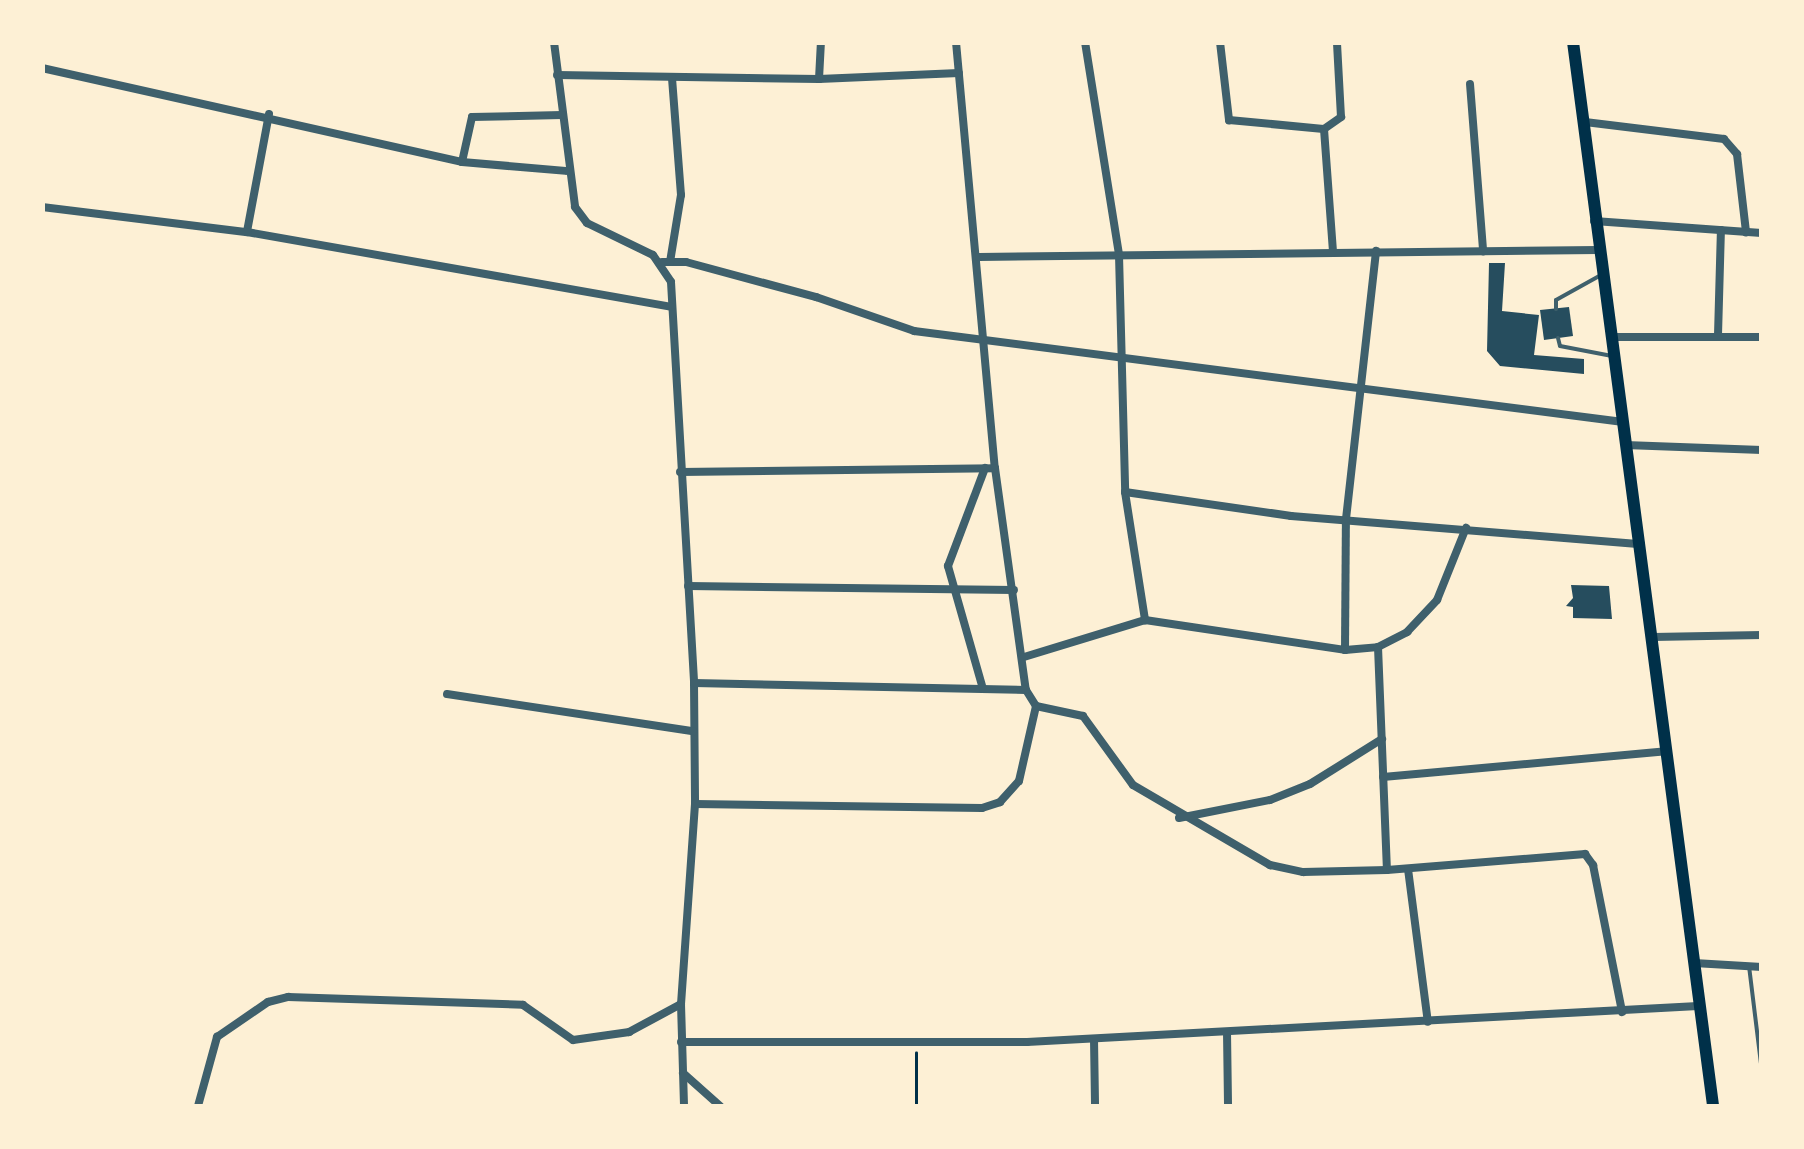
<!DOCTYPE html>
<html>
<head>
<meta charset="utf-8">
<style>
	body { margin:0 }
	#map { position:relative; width:1804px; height:1149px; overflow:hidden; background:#fdf0d5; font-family:"Nunito Sans",sans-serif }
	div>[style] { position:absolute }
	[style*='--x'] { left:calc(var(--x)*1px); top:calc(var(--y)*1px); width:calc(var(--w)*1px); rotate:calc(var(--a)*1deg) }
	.building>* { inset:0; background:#264d5e }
	.path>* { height:2.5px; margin:-1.25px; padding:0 1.25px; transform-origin:1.25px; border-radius:1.25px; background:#003049 }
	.service>* { height:4px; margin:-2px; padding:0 2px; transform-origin:2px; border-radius:2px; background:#3f606c }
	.minor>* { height:8px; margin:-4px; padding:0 4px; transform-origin:4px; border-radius:4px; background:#3f606c }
	.trunk>* { height:12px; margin:-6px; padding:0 6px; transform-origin:6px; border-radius:6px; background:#003049 }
	span { translate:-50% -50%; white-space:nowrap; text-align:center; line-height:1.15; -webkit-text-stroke:9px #fdf0d5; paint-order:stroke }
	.frame { position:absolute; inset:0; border:45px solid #fdf0d5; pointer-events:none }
</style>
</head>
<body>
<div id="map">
	<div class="building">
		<div style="clip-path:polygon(1489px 263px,1505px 263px,1502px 311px,1539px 315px,1534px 355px,1584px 359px,1584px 374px,1500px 366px,1487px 351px)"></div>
		<div style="clip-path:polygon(1569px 307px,1573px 336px,1544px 340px,1540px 310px)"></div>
		<div style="clip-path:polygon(1571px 585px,1609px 586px,1612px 619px,1573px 618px,1573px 607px,1566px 606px,1573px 598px)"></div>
	</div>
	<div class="path">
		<div style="--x:916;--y:1106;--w:53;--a:-90"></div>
	</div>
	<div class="service">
		<div style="--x:1556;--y:309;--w:9;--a:-90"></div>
		<div style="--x:1556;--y:300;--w:51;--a:-29.1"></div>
		<div style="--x:1558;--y:338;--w:8;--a:76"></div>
		<div style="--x:1560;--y:346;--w:53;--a:10.9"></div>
		<div style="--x:1749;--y:966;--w:107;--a:83"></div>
	</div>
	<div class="minor">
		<div style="--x:554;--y:42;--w:166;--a:82.7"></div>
		<div style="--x:575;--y:207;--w:20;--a:53"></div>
		<div style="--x:587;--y:223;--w:73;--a:25.9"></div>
		<div style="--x:653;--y:255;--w:32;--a:56"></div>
		<div style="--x:671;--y:282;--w:402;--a:86.7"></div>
		<div style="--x:694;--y:683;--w:121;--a:89.5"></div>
		<div style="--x:695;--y:804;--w:200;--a:94"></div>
		<div style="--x:681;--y:1004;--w:102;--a:88.3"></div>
		<div style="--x:956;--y:42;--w:428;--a:84.8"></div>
		<div style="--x:995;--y:468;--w:224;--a:82.1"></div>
		<div style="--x:1026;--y:690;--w:19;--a:58"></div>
		<div style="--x:1036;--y:706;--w:48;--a:12"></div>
		<div style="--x:1083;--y:716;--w:85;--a:54.1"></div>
		<div style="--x:1133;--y:785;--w:159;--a:30.3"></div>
		<div style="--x:1270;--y:865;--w:34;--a:12"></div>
		<div style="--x:1303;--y:872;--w:84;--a:-1.4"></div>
		<div style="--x:1387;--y:870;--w:199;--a:-4.6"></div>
		<div style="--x:1585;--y:854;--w:14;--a:54"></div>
		<div style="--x:1593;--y:865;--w:150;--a:78.8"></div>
		<div style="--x:1085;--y:42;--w:216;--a:80.9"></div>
		<div style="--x:1119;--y:255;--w:237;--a:88.5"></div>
		<div style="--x:1125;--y:492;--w:130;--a:81.1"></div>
		<div style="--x:1220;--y:42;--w:79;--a:83.4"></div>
		<div style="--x:1229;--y:120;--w:95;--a:5.4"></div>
		<div style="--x:1324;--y:129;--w:21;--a:-35"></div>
		<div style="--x:1341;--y:117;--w:75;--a:-93.1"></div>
		<div style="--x:42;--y:68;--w:430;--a:12.6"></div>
		<div style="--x:462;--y:162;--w:104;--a:4.9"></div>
		<div style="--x:557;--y:75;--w:262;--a:0.9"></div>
		<div style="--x:819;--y:79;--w:140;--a:-2.5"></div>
		<div style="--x:819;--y:79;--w:37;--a:-87"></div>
		<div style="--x:1470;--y:84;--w:168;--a:85.5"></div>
		<div style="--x:269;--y:114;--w:120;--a:100.6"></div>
		<div style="--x:247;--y:232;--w:431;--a:10"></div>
		<div style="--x:1585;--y:122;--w:140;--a:7"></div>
		<div style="--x:1724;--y:139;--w:20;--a:49"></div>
		<div style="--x:1737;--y:154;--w:79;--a:83.4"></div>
		<div style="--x:1324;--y:129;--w:123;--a:85.8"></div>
		<div style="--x:462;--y:162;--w:46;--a:-77.5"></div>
		<div style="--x:472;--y:117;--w:90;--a:-1.3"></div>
		<div style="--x:42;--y:207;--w:207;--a:7"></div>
		<div style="--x:1594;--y:221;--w:168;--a:4.1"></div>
		<div style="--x:979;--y:257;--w:619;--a:-0.65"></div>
		<div style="--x:662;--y:262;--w:24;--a:0"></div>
		<div style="--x:686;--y:262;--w:135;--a:15.1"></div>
		<div style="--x:816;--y:297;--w:104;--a:19.1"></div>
		<div style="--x:914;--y:331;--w:715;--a:7.31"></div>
		<div style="--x:670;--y:262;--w:68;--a:-80.7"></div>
		<div style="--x:681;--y:195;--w:118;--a:-94.4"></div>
		<div style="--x:1718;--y:335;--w:105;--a:-88.4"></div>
		<div style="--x:1611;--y:337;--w:151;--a:0"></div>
		<div style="--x:1625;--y:445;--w:137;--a:2.1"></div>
		<div style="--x:680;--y:472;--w:315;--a:-0.7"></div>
		<div style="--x:1125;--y:492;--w:168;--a:8.2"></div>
		<div style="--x:1291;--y:516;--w:351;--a:4.6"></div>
		<div style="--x:688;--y:586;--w:326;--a:0.7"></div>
		<div style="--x:1653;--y:637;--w:109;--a:-1.1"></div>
		<div style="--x:1378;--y:647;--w:223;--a:87.7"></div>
		<div style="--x:1345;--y:650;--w:131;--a:-89.6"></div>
		<div style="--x:1346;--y:519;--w:270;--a:-83.6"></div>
		<div style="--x:1024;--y:657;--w:127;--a:-17"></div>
		<div style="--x:1145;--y:620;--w:202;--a:8.5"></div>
		<div style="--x:1345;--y:650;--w:33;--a:-5"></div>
		<div style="--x:1378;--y:647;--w:33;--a:-27"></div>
		<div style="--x:1407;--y:632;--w:44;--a:-46.8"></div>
		<div style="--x:1437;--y:600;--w:78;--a:-68.1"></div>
		<div style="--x:694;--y:683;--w:332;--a:1.2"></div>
		<div style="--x:983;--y:689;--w:128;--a:-105.9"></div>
		<div style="--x:948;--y:566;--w:105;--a:-69.3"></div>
		<div style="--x:447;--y:694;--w:249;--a:8.6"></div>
		<div style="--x:1383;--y:777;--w:284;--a:-5.2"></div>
		<div style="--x:695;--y:804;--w:287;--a:0.8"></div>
		<div style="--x:982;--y:808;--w:19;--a:-18"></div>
		<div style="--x:1000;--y:802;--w:28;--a:-48"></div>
		<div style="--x:1019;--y:781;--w:77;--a:-77.2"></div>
		<div style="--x:1179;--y:818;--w:93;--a:-11.2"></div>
		<div style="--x:1270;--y:800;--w:43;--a:-21.8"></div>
		<div style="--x:1310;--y:784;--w:85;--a:-32"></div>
		<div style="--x:1408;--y:869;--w:154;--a:82.6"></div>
		<div style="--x:1694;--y:963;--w:68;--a:3.4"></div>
		<div style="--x:1227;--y:1032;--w:74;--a:89.2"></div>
		<div style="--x:1094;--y:1039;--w:67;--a:89.1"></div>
		<div style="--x:681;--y:1042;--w:346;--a:0"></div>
		<div style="--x:1027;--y:1042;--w:672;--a:-3.07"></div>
		<div style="--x:683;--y:1073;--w:50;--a:41.7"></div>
		<div style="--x:198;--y:1106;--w:72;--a:-74.6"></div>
		<div style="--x:217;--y:1037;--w:62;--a:-34.5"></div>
		<div style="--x:268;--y:1002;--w:21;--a:-14"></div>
		<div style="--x:288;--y:997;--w:235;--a:1.9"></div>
		<div style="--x:523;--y:1005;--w:61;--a:35"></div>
		<div style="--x:573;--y:1040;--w:57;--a:-8.1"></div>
		<div style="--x:629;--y:1032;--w:59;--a:-28.3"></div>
	</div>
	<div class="trunk">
		<div style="--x:1573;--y:42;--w:1073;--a:82.5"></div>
	</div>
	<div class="frame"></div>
</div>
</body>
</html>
